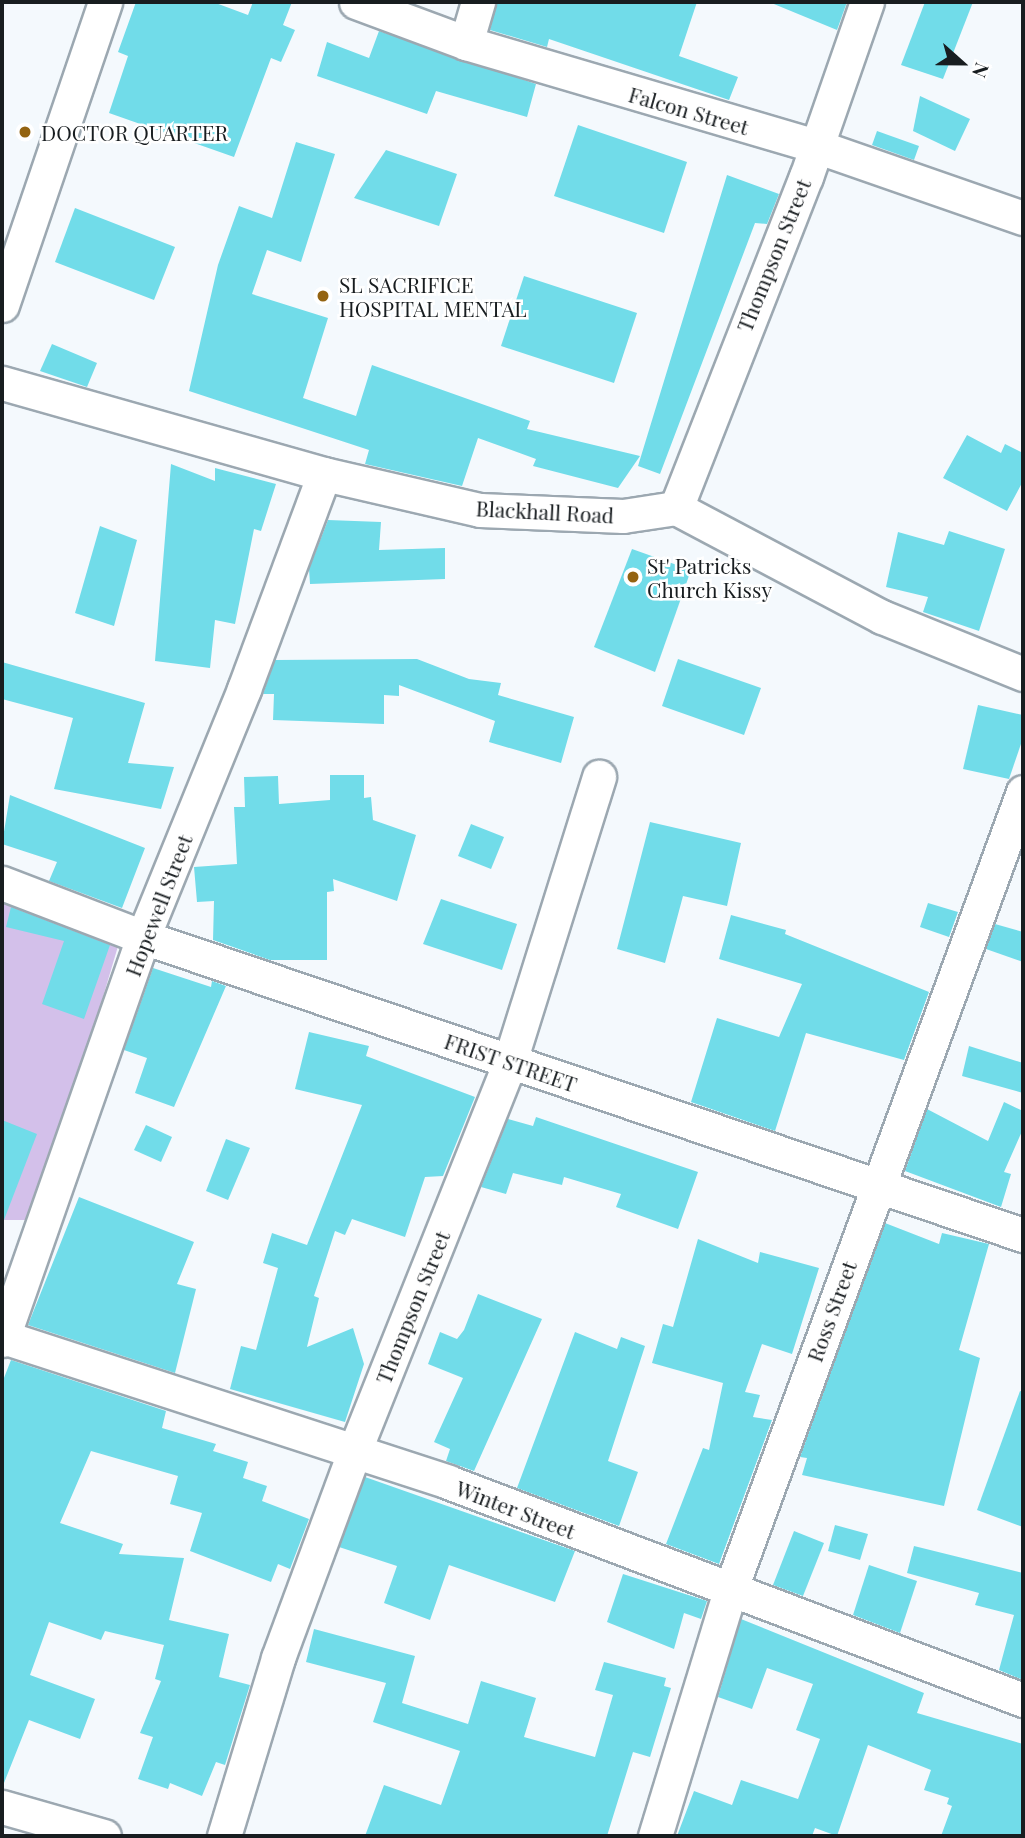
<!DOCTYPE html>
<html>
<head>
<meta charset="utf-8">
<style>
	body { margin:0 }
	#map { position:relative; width:1025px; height:1838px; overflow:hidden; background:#f4f9fd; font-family:"Playfair Display",serif }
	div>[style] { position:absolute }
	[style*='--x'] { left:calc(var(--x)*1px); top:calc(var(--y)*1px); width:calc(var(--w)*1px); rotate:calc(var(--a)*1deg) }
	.green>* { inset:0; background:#d3c0ea }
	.building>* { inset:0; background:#71dce9 }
	.roads { filter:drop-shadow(2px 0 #9ca8b1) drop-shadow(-2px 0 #9ca8b1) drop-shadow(0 2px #9ca8b1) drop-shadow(0 -2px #9ca8b1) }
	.minor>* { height:33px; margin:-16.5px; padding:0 16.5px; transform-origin:16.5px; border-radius:16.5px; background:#fff }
	.dots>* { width:19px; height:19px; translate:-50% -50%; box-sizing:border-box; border:4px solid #fff; border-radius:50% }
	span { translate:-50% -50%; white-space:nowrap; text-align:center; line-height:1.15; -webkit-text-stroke:5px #fff; paint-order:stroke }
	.street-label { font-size:21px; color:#181d20 }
	.poi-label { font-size:21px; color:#181d20 }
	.left { translate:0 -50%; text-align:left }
	.frame { position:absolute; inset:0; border:4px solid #181d20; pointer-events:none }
	.north { position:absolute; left:927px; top:28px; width:70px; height:70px; -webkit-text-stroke:5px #fff; paint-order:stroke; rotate:111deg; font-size:19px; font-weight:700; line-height:28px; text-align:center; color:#181d20 }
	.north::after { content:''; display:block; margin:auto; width:24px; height:32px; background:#181d20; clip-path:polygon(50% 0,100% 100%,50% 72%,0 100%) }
</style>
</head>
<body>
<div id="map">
	<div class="green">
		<div style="clip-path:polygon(2px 889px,121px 936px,37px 1220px,2px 1220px)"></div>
	</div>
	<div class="building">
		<div style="clip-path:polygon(136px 2px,213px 2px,248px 15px,253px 2px,292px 2px,283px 25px,295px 30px,281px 62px,271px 58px,234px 157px,109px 113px,128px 56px,118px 52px)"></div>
		<div style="clip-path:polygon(497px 2px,697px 2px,679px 56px,738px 77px,729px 100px,549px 39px,547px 47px,490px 30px)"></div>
		<div style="clip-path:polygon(769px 2px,847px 2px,837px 30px)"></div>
		<div style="clip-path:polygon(925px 2px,973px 2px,943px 79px,901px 65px)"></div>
		<div style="clip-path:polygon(379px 31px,536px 84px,527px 117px,436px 91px,427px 114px,317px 76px,327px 42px,369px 58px)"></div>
		<div style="clip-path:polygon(920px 96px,970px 119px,955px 151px,913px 131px)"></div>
		<div style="clip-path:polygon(578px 125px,687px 162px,664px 233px,554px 196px)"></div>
		<div style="clip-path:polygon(877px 131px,919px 146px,914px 160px,872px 145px)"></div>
		<div style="clip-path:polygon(296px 142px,335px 154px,301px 262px,267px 250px,252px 294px,328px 318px,303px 398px,356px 416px,372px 365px,530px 421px,527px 429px,640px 456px,618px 488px,533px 466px,536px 459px,478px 438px,462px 486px,365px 464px,369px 450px,189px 391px,218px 265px,239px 206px,272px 218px)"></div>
		<div style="clip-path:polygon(386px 150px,457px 174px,439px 226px,354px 198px)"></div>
		<div style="clip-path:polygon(727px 175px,779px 194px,767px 224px,755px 223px,660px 474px,638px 466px)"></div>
		<div style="clip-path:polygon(75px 208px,175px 247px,154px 300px,55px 262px)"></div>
		<div style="clip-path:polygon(524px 276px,637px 313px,614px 383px,501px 346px)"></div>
		<div style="clip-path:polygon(52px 344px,97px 363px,87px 387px,40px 371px)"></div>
		<div style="clip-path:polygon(967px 435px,1001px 453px,1005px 444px,1023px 453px,1023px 481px,1007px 511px,943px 478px)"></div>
		<div style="clip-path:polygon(171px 464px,215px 481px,215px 468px,276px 484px,261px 531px,254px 529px,235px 624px,215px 620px,210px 668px,155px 661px)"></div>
		<div style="clip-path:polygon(328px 520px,381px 522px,379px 550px,445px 548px,445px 579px,310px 584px,309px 569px)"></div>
		<div style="clip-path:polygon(100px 526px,137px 540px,114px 626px,75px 613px)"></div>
		<div style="clip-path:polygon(949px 531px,1005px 549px,979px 631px,923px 612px,928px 597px,886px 587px,898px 532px,944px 545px)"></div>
		<div style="clip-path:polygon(632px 549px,691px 570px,655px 672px,594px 647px)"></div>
		<div style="clip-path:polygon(417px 659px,469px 679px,501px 683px,498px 695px,574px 717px,561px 763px,489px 742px,495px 721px,399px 685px,399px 696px,384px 695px,384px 724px,273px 720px,274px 694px,263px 694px,275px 660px)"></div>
		<div style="clip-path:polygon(678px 659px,761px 688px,744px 735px,662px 706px)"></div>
		<div style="clip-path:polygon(2px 662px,145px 703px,128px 763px,174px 767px,161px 809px,54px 789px,73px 718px,2px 699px)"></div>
		<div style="clip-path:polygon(978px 705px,1023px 715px,1023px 738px,1009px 779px,963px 769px)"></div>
		<div style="clip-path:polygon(330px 775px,364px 775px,364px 798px,371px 797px,373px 820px,416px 835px,397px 901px,333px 879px,334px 891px,327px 892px,327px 960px,270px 960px,213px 940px,214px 901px,197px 902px,194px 867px,237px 864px,234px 807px,245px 807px,244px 777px,278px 776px,279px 804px,330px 800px)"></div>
		<div style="clip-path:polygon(10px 795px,145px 848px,122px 908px,49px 881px,57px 862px,2px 844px)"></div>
		<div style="clip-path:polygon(650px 822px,741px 843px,727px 906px,683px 896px,665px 963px,617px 949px)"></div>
		<div style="clip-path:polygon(471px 824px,504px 837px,491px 869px,458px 856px)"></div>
		<div style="clip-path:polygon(441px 899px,517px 924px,502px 970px,423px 944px)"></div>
		<div style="clip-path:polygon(928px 903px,958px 912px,949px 937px,920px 927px)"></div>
		<div style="clip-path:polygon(11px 907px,110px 945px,84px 1019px,42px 1004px,64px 941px,6px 927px)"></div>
		<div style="clip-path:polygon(731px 915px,786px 930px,785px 934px,929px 992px,904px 1060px,806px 1033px,775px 1131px,691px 1102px,717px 1018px,779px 1037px,802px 984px,719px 959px)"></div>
		<div style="clip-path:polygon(995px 924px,1023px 932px,1023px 962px,986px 949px)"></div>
		<div style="clip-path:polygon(153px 968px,211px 987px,212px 981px,226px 986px,174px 1107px,135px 1093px,147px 1058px,124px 1050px)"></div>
		<div style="clip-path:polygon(309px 1032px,369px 1046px,366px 1056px,475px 1097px,443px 1176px,425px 1177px,405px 1237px,352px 1219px,345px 1235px,335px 1231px,314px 1296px,319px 1298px,307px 1347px,353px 1328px,364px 1364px,345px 1422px,230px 1389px,241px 1346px,256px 1350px,278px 1268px,263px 1263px,272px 1233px,307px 1245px,362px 1105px,295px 1089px)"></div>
		<div style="clip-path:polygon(969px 1046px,1023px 1063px,1023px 1093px,962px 1076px)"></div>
		<div style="clip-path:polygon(1004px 1102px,1023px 1111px,1023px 1129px,1004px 1172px,1011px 1174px,1001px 1207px,905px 1171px,927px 1109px,988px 1141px)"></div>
		<div style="clip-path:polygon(536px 1117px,698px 1172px,678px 1229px,616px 1207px,621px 1194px,564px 1177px,562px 1185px,513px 1173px,506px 1194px,481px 1187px,508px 1119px,533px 1126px)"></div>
		<div style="clip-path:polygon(2px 1120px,37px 1134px,4px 1220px,2px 1220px)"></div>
		<div style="clip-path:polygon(146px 1125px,172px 1137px,161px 1162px,134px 1150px)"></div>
		<div style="clip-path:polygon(226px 1139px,250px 1148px,228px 1200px,206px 1191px)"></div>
		<div style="clip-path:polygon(79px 1197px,194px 1242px,177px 1284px,196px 1289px,175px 1373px,28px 1325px)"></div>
		<div style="clip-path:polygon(885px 1223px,939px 1244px,942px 1233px,989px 1244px,959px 1350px,980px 1358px,944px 1506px,802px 1475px,807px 1458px,800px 1457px)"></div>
		<div style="clip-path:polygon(698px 1239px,758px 1263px,760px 1252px,819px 1268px,792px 1354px,762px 1344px,745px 1392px,760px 1395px,753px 1417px,772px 1420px,719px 1564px,666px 1544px,703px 1448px,709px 1450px,723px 1383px,652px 1363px,663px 1324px,673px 1327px)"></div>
		<div style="clip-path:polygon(478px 1294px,542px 1319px,474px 1471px,446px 1461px,450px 1449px,434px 1442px,463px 1378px,428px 1364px,440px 1332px,457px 1339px,464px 1330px)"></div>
		<div style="clip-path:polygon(575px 1332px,617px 1349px,621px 1337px,645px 1346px,608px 1461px,638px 1472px,619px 1526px,517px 1488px)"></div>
		<div style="clip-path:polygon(11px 1360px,166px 1411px,162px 1428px,216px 1444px,213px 1451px,248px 1462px,243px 1478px,267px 1486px,262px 1501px,309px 1519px,290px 1569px,278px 1564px,271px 1582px,190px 1551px,202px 1513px,170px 1504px,178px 1476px,91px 1451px,60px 1523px,123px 1544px,119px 1554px,184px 1558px,169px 1620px,229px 1634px,219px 1677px,250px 1685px,225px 1765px,216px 1762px,202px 1796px,170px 1783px,168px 1789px,138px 1779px,153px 1737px,140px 1733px,161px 1681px,155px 1679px,164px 1645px,105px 1631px,101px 1640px,49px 1622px,30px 1675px,95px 1699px,80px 1739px,29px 1720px,2px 1788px,2px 1383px)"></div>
		<div style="clip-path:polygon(1020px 1391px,1023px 1392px,1023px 1527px,977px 1510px)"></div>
		<div style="clip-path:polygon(365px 1477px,575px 1551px,555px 1602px,449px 1565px,430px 1620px,384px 1603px,397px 1566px,339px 1547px)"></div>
		<div style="clip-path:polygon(835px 1525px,868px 1534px,860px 1560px,828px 1551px)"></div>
		<div style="clip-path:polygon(794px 1531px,824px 1543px,803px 1596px,773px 1585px)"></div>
		<div style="clip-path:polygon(914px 1546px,1023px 1573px,1023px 1680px,999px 1670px,1014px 1615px,975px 1605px,979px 1593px,907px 1573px)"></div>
		<div style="clip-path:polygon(869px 1565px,917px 1581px,900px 1633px,853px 1615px)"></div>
		<div style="clip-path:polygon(623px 1574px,707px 1601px,701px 1619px,684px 1613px,674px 1649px,607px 1622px)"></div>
		<div style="clip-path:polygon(741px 1619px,924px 1693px,917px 1713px,1023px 1744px,1023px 1836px,941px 1836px,952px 1806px,947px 1804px,949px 1798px,924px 1790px,931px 1770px,868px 1745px,837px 1836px,815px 1828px,812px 1836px,677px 1836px,694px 1791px,732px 1805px,741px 1780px,798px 1799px,820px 1739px,796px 1730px,813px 1684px,767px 1668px,752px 1709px,718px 1697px)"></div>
		<div style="clip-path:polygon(314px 1629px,415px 1656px,402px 1703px,468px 1724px,481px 1681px,536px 1698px,524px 1737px,595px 1757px,613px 1695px,595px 1690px,604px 1662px,666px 1678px,664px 1686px,671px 1688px,650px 1757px,633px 1752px,607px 1836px,365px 1836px,384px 1785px,441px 1805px,460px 1751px,373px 1722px,386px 1683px,306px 1662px)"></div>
	</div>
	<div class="roads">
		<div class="minor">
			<div style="--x:356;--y:2;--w:117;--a:20.4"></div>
			<div style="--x:466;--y:43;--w:365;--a:16.4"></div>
			<div style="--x:816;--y:146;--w:219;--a:19.2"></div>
			<div style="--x:466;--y:43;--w:43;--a:-73.7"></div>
			<div style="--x:2;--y:305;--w:320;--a:-71.2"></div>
			<div style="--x:2;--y:383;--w:335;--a:15.8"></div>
			<div style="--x:324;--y:474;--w:160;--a:13"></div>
			<div style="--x:480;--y:510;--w:143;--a:2.4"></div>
			<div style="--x:623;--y:516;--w:54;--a:-8.6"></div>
			<div style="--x:676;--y:508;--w:233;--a:27.9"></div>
			<div style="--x:882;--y:617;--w:152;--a:22"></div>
			<div style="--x:676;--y:508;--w:356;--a:-68.6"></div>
			<div style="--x:806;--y:177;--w:185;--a:-70.8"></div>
			<div style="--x:2;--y:883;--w:151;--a:21"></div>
			<div style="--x:143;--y:937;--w:929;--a:18.71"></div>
			<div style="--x:3;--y:1337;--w:468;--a:18"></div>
			<div style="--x:448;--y:1482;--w:615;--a:20.76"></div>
			<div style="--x:2;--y:1340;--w:427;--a:-70.7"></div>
			<div style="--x:143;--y:937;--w:268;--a:-67.8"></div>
			<div style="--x:244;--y:689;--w:229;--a:-69.6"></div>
			<div style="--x:2;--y:1807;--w:106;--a:15.9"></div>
			<div style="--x:224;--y:1836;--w:186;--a:-73.1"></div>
			<div style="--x:278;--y:1658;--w:220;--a:-69.7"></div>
			<div style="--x:354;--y:1452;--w:421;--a:-68.2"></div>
			<div style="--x:510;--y:1061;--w:298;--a:-72.6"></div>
			<div style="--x:655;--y:1836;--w:256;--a:-73"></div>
			<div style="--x:730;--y:1591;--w:851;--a:-69.86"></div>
		</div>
	</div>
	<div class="dots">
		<div style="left:25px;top:132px;background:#936311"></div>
		<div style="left:323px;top:296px;background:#936311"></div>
		<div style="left:633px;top:577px;background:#936311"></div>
	</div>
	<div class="street-label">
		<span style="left:689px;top:110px;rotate:16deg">Falcon Street</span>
		<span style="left:773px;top:255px;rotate:-68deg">Thompson Street</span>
		<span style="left:545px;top:511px;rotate:3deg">Blackhall Road</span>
		<span style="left:158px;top:905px;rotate:-69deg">Hopewell Street</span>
		<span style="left:511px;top:1062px;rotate:19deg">FRIST STREET</span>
		<span style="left:412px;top:1307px;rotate:-68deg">Thompson Street</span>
		<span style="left:831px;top:1311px;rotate:-70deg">Ross Street</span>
		<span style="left:516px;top:1509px;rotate:21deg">Winter Street</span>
	</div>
	<div class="poi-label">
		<span class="left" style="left:41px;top:132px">DOCTOR QUARTER</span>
		<span class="left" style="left:339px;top:296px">SL SACRIFICE<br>HOSPITAL MENTAL</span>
		<span class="left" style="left:647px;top:577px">St' Patricks<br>Church Kissy</span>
	</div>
	<div class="frame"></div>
	<div class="north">N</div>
</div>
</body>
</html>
